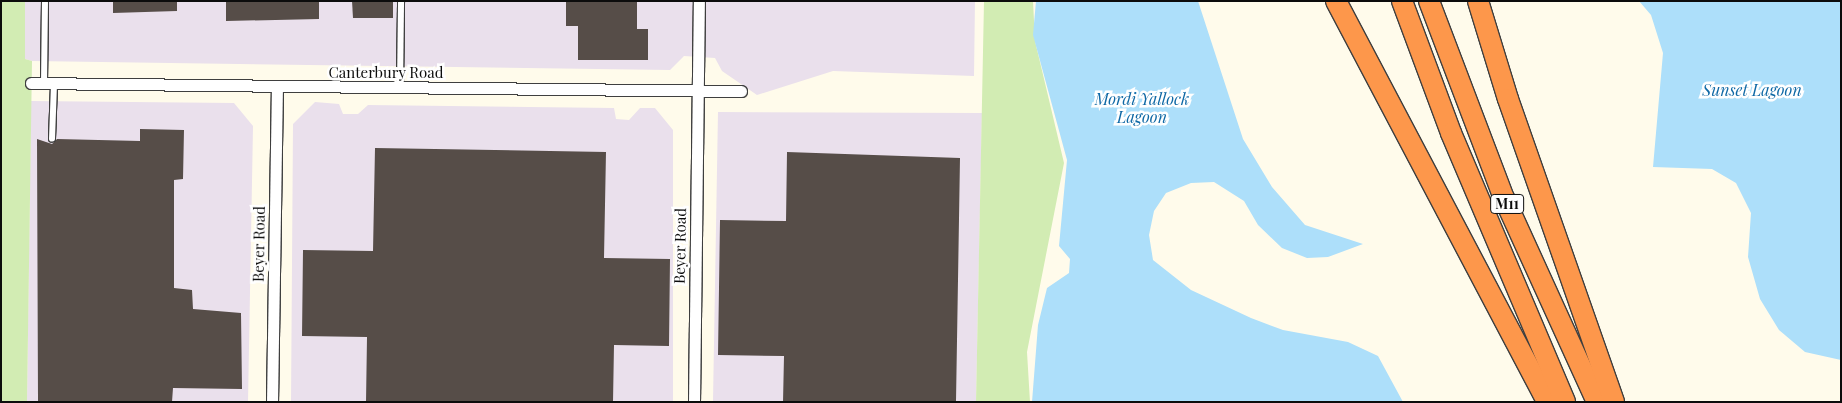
<!DOCTYPE html>
<html>
<head>
<meta charset="utf-8">
<style>
	body { margin:0 }
	#map { position:relative; width:1842px; height:403px; overflow:hidden; background:#fffbeb; font-family:"Playfair Display",serif }
	div>[style] { position:absolute }
	[style*='--x'] { left:calc(var(--x)*1px); top:calc(var(--y)*1px); width:calc(var(--w)*1px); rotate:calc(var(--a)*1deg) }
	.industrial>* { inset:0; background:#eae0ec }
	.green>* { inset:0; background:#d2ecb3 }
	.water>* { inset:0; background:#addffa }
	.building>* { inset:0; background:#564d48 }
	.roads { filter:drop-shadow(1px 0 #3f3f3f) drop-shadow(-1px 0 #3f3f3f) drop-shadow(0 1px #3f3f3f) drop-shadow(0 -1px #3f3f3f) }
	.lane>* { height:5.5px; margin:-2.75px; padding:0 2.75px; transform-origin:2.75px; border-radius:2.75px; background:#fff }
	.street>* { height:11px; margin:-5.5px; padding:0 5.5px; transform-origin:5.5px; border-radius:5.5px; background:#fff }
	.highway>* { height:20px; margin:-10px; padding:0 10px; transform-origin:10px; border-radius:10px; background:#fd974b }
	span { translate:-50% -50%; white-space:nowrap; text-align:center; line-height:1.15; -webkit-text-stroke:5px #fff; paint-order:stroke }
	.shield-label span { padding:1px 4px; background:#fff; border:1px solid; border-radius:4px; -webkit-text-stroke-width:0 }
	.shield-label { font-size:14px; color:#0c0c0c; font-weight:700 }
	.street-label { font-size:15px; color:#0c0c0c }
	.water-label { font-size:16px; color:#0e68a5; font-style:italic }
	.frame { position:absolute; inset:0; border:2px solid #0c0c0c; pointer-events:none }
</style>
</head>
<body>
<div id="map">
	<div class="industrial">
		<div style="clip-path:polygon(25px 1px,975px 1px,974px 76px,833px 71px,757px 95px,722px 71px,715px 58px,684px 56px,670px 70px,32px 61px,25px 59px)"></div>
		<div style="clip-path:polygon(31px 101px,234px 103px,253px 126px,248px 402px,27px 402px)"></div>
		<div style="clip-path:polygon(315px 102px,339px 104px,343px 114px,358px 114px,368px 105px,614px 108px,616px 119px,629px 120px,640px 108px,655px 108px,673px 130px,673px 402px,291px 402px,293px 124px)"></div>
		<div style="clip-path:polygon(718px 112px,982px 113px,976px 402px,713px 402px)"></div>
	</div>
	<div class="green">
		<div style="clip-path:polygon(2px 1px,25px 1px,25px 59px,32px 61px,27px 402px,1px 402px)"></div>
		<div style="clip-path:polygon(984px 1px,1033px 1px,1035px 41px,1064px 163px,1027px 352px,1030px 402px,976px 402px)"></div>
	</div>
	<div class="water">
		<div style="clip-path:polygon(1036px 1px,1198px 1px,1243px 139px,1272px 187px,1305px 225px,1363px 244px,1328px 257px,1307px 258px,1282px 248px,1258px 225px,1244px 201px,1214px 182px,1191px 183px,1166px 193px,1154px 211px,1149px 235px,1153px 260px,1191px 290px,1251px 318px,1283px 330px,1348px 342px,1378px 356px,1403px 402px,1032px 402px,1038px 325px,1047px 288px,1069px 273px,1070px 259px,1059px 246px,1067px 160px,1033px 35px)"></div>
		<div style="clip-path:polygon(1639px 1px,1841px 1px,1841px 360px,1805px 352px,1779px 330px,1760px 299px,1748px 257px,1751px 213px,1736px 183px,1712px 169px,1653px 167px,1663px 53px,1651px 15px)"></div>
	</div>
	<div class="building">
		<div style="clip-path:polygon(113px 1px,177px 1px,177px 11px,113px 13px)"></div>
		<div style="clip-path:polygon(226px 1px,319px 1px,319px 19px,226px 21px)"></div>
		<div style="clip-path:polygon(352px 1px,393px 1px,393px 18px,353px 18px)"></div>
		<div style="clip-path:polygon(566px 1px,637px 1px,637px 29px,648px 29px,648px 60px,578px 60px,578px 26px,566px 26px)"></div>
		<div style="clip-path:polygon(140px 129px,184px 130px,183px 179px,174px 180px,174px 288px,192px 290px,193px 309px,241px 313px,242px 389px,173px 388px,172px 402px,38px 402px,37px 139px,52px 144px,57px 139px,140px 141px)"></div>
		<div style="clip-path:polygon(375px 148px,606px 152px,604px 258px,670px 259px,669px 346px,614px 345px,613px 402px,366px 402px,367px 337px,302px 336px,303px 250px,373px 251px)"></div>
		<div style="clip-path:polygon(787px 152px,960px 158px,956px 402px,783px 402px,784px 356px,718px 355px,720px 220px,786px 221px)"></div>
	</div>
	<div class="roads">
		<div class="lane">
			<div style="--x:44;--y:83;--w:82;--a:-89.3"></div>
			<div style="--x:400;--y:87;--w:86;--a:-89.3"></div>
			<div style="--x:52;--y:139;--w:55;--a:-87.9"></div>
		</div>
		<div class="street">
			<div style="--x:31;--y:83;--w:710;--a:0.65"></div>
			<div style="--x:272;--y:402;--w:315;--a:-89.1"></div>
			<div style="--x:694;--y:402;--w:401;--a:-89.3"></div>
		</div>
		<div class="highway">
			<div style="--x:1336;--y:1;--w:453;--a:62.2"></div>
			<div style="--x:1402;--y:1;--w:141;--a:69.6"></div>
			<div style="--x:1451;--y:133;--w:292;--a:67"></div>
			<div style="--x:1429;--y:1;--w:211;--a:69.2"></div>
			<div style="--x:1504;--y:198;--w:224;--a:65.5"></div>
			<div style="--x:1478;--y:1;--w:102;--a:73"></div>
			<div style="--x:1508;--y:99;--w:321;--a:70.7"></div>
		</div>
	</div>
	<div class="shield-label">
		<span style="left:1507px;top:204px">M11</span>
	</div>
	<div class="street-label">
		<span style="left:386px;top:73px">Canterbury Road</span>
		<span style="left:259px;top:244px;rotate:-89deg">Beyer Road</span>
		<span style="left:680px;top:246px;rotate:-89deg">Beyer Road</span>
	</div>
	<div class="water-label">
		<span style="left:1752px;top:90px">Sunset Lagoon</span>
		<span style="left:1142px;top:108px">Mordi Yallock<br>Lagoon</span>
	</div>
	<div class="frame"></div>
</div>
</body>
</html>
